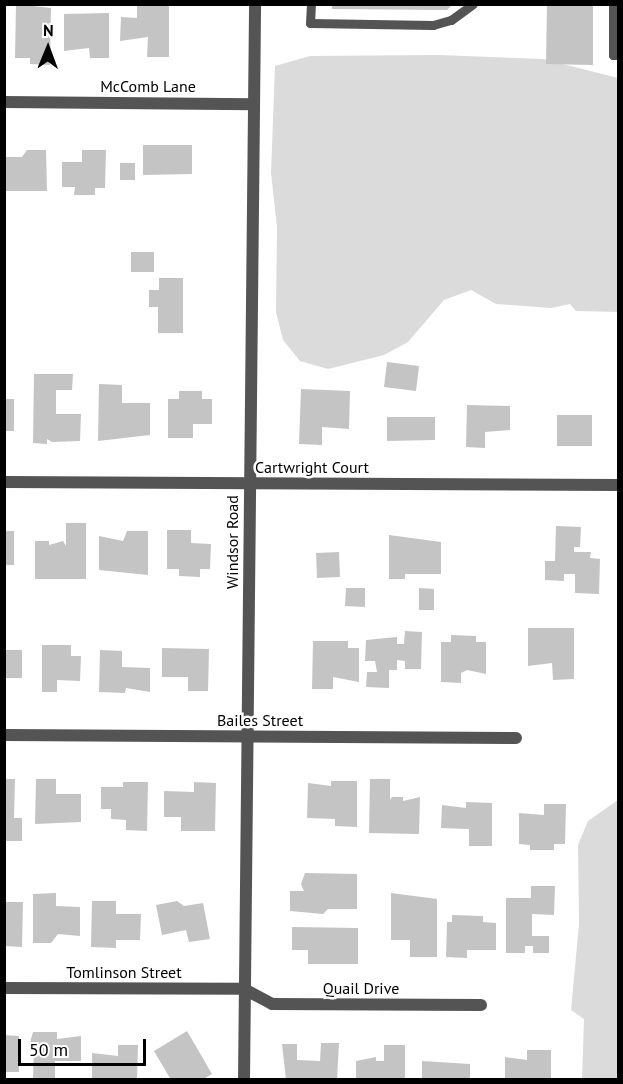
<!DOCTYPE html>
<html>
<head>
<meta charset="utf-8">
<style>
	body { margin:0 }
	#map { position:relative; width:623px; height:1084px; overflow:hidden; background:#fff; font-family:"PT Sans",sans-serif }
	div>[style] { position:absolute }
	[style*='--x'] { left:calc(var(--x)*1px); top:calc(var(--y)*1px); width:calc(var(--w)*1px); rotate:calc(var(--a)*1deg) }
	.green>* { inset:0; background:#dbdbdb }
	.building>* { inset:0; background:#c4c4c4 }
	.service>* { height:9px; margin:-4.5px; padding:0 4.5px; transform-origin:4.5px; border-radius:4.5px; background:#545454 }
	.minor>* { height:12px; margin:-6px; padding:0 6px; transform-origin:6px; border-radius:6px; background:#545454 }
	span { translate:-50% -50%; white-space:nowrap; text-align:center; line-height:1.15; -webkit-text-stroke:5px #fff; paint-order:stroke }
	.street-label { font-size:16px; color:#000 }
	.frame { position:absolute; inset:0; border:6px solid #000; pointer-events:none }
	.north { position:absolute; left:18px; top:18px; width:60px; height:60px; -webkit-text-stroke:4px #fff; paint-order:stroke; rotate:1deg; font-size:16px; font-weight:700; line-height:24px; text-align:center; color:#000 }
	.north::after { content:''; display:block; margin:auto; width:21px; height:27px; background:#000; clip-path:polygon(50% 0,100% 100%,50% 72%,0 100%) }
	.scale { position:absolute; left:18px; top:1039px; width:128px; height:27px; box-sizing:border-box; border:3px solid #000; border-top:0; padding-left:8px; font-size:18px; line-height:21px; white-space:nowrap; color:#000; -webkit-text-stroke:4px #fff; paint-order:stroke }
</style>
</head>
<body>
<div id="map">
	<div class="green">
		<div style="clip-path:polygon(439px 55px,543px 59px,618px 78px,618px 312px,576px 311px,570px 304px,551px 308px,496px 304px,471px 290px,444px 300px,408px 342px,384px 355px,328px 369px,300px 361px,283px 340px,276px 312px,277px 227px,271px 173px,275px 66px,310px 56px)"></div>
		<div style="clip-path:polygon(618px 800px,618px 1079px,582px 1079px,584px 1019px,571px 1010px,579px 924px,578px 845px,588px 821px)"></div>
	</div>
	<div class="building">
		<div style="clip-path:polygon(16px 4px,51px 8px,50px 65px,30px 64px,30px 58px,15px 58px)"></div>
		<div style="clip-path:polygon(137px 4px,169px 4px,169px 57px,147px 57px,148px 37px,120px 41px,121px 17px,137px 18px)"></div>
		<div style="clip-path:polygon(332px 4px,453px 4px,447px 10px,332px 9px)"></div>
		<div style="clip-path:polygon(547px 4px,593px 4px,593px 65px,546px 64px)"></div>
		<div style="clip-path:polygon(109px 13px,109px 58px,90px 58px,89px 48px,64px 51px,64px 14px)"></div>
		<div style="clip-path:polygon(143px 145px,192px 145px,192px 174px,143px 175px)"></div>
		<div style="clip-path:polygon(27px 150px,46px 150px,47px 191px,4px 191px,4px 157px,22px 157px)"></div>
		<div style="clip-path:polygon(82px 150px,106px 150px,105px 188px,95px 188px,95px 195px,74px 195px,75px 187px,62px 187px,62px 162px,82px 162px)"></div>
		<div style="clip-path:polygon(120px 163px,135px 163px,135px 180px,120px 180px)"></div>
		<div style="clip-path:polygon(131px 252px,154px 252px,154px 272px,131px 272px)"></div>
		<div style="clip-path:polygon(159px 278px,183px 278px,183px 333px,158px 333px,158px 307px,149px 307px,149px 290px,159px 290px)"></div>
		<div style="clip-path:polygon(387px 362px,419px 366px,416px 391px,384px 387px)"></div>
		<div style="clip-path:polygon(34px 374px,73px 374px,72px 390px,56px 390px,56px 414px,81px 414px,80px 441px,52px 442px,47px 439px,47px 444px,33px 443px)"></div>
		<div style="clip-path:polygon(99px 384px,122px 385px,122px 403px,150px 403px,150px 435px,98px 441px)"></div>
		<div style="clip-path:polygon(301px 389px,350px 391px,349px 429px,322px 427px,322px 445px,299px 444px)"></div>
		<div style="clip-path:polygon(179px 391px,202px 391px,202px 399px,212px 399px,212px 424px,193px 424px,193px 438px,168px 438px,168px 399px,179px 399px)"></div>
		<div style="clip-path:polygon(4px 399px,14px 399px,14px 431px,4px 431px)"></div>
		<div style="clip-path:polygon(467px 405px,510px 406px,510px 430px,485px 432px,485px 448px,466px 447px)"></div>
		<div style="clip-path:polygon(557px 415px,592px 415px,592px 446px,557px 446px)"></div>
		<div style="clip-path:polygon(387px 417px,435px 417px,435px 440px,387px 441px)"></div>
		<div style="clip-path:polygon(66px 523px,86px 523px,86px 579px,35px 579px,35px 541px,49px 541px,49px 545px,63px 541px,66px 546px)"></div>
		<div style="clip-path:polygon(556px 526px,581px 527px,580px 547px,574px 547px,574px 552px,591px 552px,590px 558px,600px 559px,599px 594px,575px 593px,575px 574px,564px 574px,564px 581px,545px 580px,545px 561px,555px 561px)"></div>
		<div style="clip-path:polygon(167px 530px,191px 530px,191px 543px,211px 544px,210px 569px,200px 569px,200px 577px,179px 576px,179px 569px,167px 569px)"></div>
		<div style="clip-path:polygon(4px 531px,14px 531px,14px 565px,4px 565px)"></div>
		<div style="clip-path:polygon(127px 531px,148px 531px,148px 575px,99px 570px,99px 536px,123px 541px)"></div>
		<div style="clip-path:polygon(389px 535px,441px 542px,441px 574px,405px 574px,405px 579px,389px 579px)"></div>
		<div style="clip-path:polygon(339px 552px,340px 577px,317px 578px,316px 553px)"></div>
		<div style="clip-path:polygon(346px 588px,365px 588px,365px 607px,345px 606px)"></div>
		<div style="clip-path:polygon(419px 588px,434px 589px,434px 610px,419px 610px)"></div>
		<div style="clip-path:polygon(528px 628px,574px 628px,574px 679px,553px 680px,552px 663px,528px 666px)"></div>
		<div style="clip-path:polygon(405px 631px,422px 632px,421px 669px,405px 669px,405px 661px,397px 660px,397px 670px,389px 670px,389px 688px,366px 687px,367px 672px,377px 672px,375px 661px,365px 661px,366px 640px,397px 637px,397px 644px,404px 644px)"></div>
		<div style="clip-path:polygon(451px 635px,476px 636px,476px 642px,486px 642px,486px 674px,467px 670px,461px 673px,461px 683px,441px 682px,441px 642px,451px 642px)"></div>
		<div style="clip-path:polygon(313px 641px,348px 641px,348px 648px,359px 648px,359px 682px,333px 677px,333px 689px,312px 689px)"></div>
		<div style="clip-path:polygon(42px 645px,71px 645px,71px 656px,81px 656px,80px 681px,57px 680px,57px 692px,42px 692px)"></div>
		<div style="clip-path:polygon(162px 648px,209px 649px,208px 691px,188px 691px,188px 677px,162px 677px)"></div>
		<div style="clip-path:polygon(4px 650px,22px 650px,22px 678px,4px 678px)"></div>
		<div style="clip-path:polygon(100px 650px,122px 651px,122px 667px,150px 668px,150px 692px,126px 688px,125px 693px,99px 692px)"></div>
		<div style="clip-path:polygon(4px 779px,15px 779px,14px 818px,22px 818px,22px 841px,4px 841px)"></div>
		<div style="clip-path:polygon(36px 779px,56px 779px,56px 794px,81px 794px,81px 822px,35px 824px)"></div>
		<div style="clip-path:polygon(370px 779px,390px 779px,390px 800px,392px 797px,403px 797px,403px 801px,420px 797px,419px 834px,369px 833px)"></div>
		<div style="clip-path:polygon(331px 781px,357px 781px,357px 827px,335px 826px,335px 819px,307px 818px,308px 783px,331px 786px)"></div>
		<div style="clip-path:polygon(123px 782px,148px 782px,147px 831px,126px 830px,126px 820px,111px 819px,111px 809px,101px 809px,101px 787px,123px 787px)"></div>
		<div style="clip-path:polygon(194px 782px,216px 783px,215px 831px,181px 831px,181px 817px,164px 817px,164px 791px,194px 792px)"></div>
		<div style="clip-path:polygon(466px 802px,492px 803px,492px 846px,469px 846px,469px 829px,441px 828px,442px 805px,466px 808px)"></div>
		<div style="clip-path:polygon(544px 804px,566px 804px,565px 844px,554px 844px,554px 850px,530px 850px,530px 845px,519px 844px,519px 813px,544px 815px)"></div>
		<div style="clip-path:polygon(305px 873px,357px 874px,357px 909px,328px 909px,323px 914px,290px 911px,290px 891px,304px 891px,301px 884px)"></div>
		<div style="clip-path:polygon(531px 886px,555px 886px,554px 915px,532px 914px,532px 936px,549px 936px,549px 953px,533px 953px,533px 946px,525px 946px,525px 953px,506px 953px,506px 898px,531px 898px)"></div>
		<div style="clip-path:polygon(56px 893px,56px 906px,80px 907px,80px 936px,58px 934px,51px 943px,33px 943px,33px 894px)"></div>
		<div style="clip-path:polygon(391px 893px,437px 899px,437px 957px,410px 957px,410px 940px,391px 940px)"></div>
		<div style="clip-path:polygon(92px 901px,116px 901px,116px 914px,141px 914px,140px 940px,116px 940px,116px 948px,91px 947px)"></div>
		<div style="clip-path:polygon(177px 901px,184px 906px,203px 903px,210px 939px,189px 942px,186px 930px,162px 935px,156px 905px)"></div>
		<div style="clip-path:polygon(4px 902px,23px 902px,22px 947px,4px 946px)"></div>
		<div style="clip-path:polygon(452px 915px,483px 916px,483px 922px,496px 923px,496px 950px,467px 950px,467px 958px,446px 957px,447px 922px,452px 922px)"></div>
		<div style="clip-path:polygon(292px 927px,358px 928px,358px 964px,308px 964px,308px 950px,292px 950px)"></div>
		<div style="clip-path:polygon(187px 1031px,212px 1074px,202px 1080px,171px 1080px,154px 1051px)"></div>
		<div style="clip-path:polygon(33px 1032px,57px 1032px,57px 1039px,81px 1036px,81px 1061px,55px 1061px,55px 1080px,33px 1080px,34px 1046px,29px 1046px)"></div>
		<div style="clip-path:polygon(4px 1035px,19px 1036px,19px 1072px,4px 1072px)"></div>
		<div style="clip-path:polygon(321px 1043px,339px 1043px,337px 1080px,286px 1080px,282px 1044px,297px 1044px,297px 1060px,320px 1061px)"></div>
		<div style="clip-path:polygon(118px 1045px,138px 1045px,137px 1080px,92px 1080px,92px 1053px,118px 1056px)"></div>
		<div style="clip-path:polygon(384px 1045px,405px 1045px,405px 1080px,356px 1080px,356px 1061px,376px 1057px,376px 1061px,384px 1061px)"></div>
		<div style="clip-path:polygon(527px 1050px,551px 1050px,551px 1080px,505px 1080px,505px 1057px,527px 1060px)"></div>
		<div style="clip-path:polygon(422px 1061px,470px 1064px,470px 1080px,422px 1080px)"></div>
	</div>
	<div class="service">
		<div style="--x:311;--y:4;--w:19;--a:93"></div>
		<div style="--x:310;--y:23;--w:123;--a:0.9"></div>
		<div style="--x:433;--y:25;--w:19;--a:-16"></div>
		<div style="--x:451;--y:20;--w:27;--a:-36"></div>
		<div style="--x:613;--y:4;--w:51;--a:90"></div>
		<div style="--x:613;--y:55;--w:5;--a:0"></div>
	</div>
	<div class="minor">
		<div style="--x:4;--y:102;--w:250;--a:0.5"></div>
		<div style="--x:4;--y:482;--w:614;--a:0.28"></div>
		<div style="--x:4;--y:735;--w:512;--a:0.34"></div>
		<div style="--x:4;--y:988;--w:240;--a:0.2"></div>
		<div style="--x:244;--y:989;--w:32;--a:28"></div>
		<div style="--x:272;--y:1004;--w:209;--a:0.3"></div>
		<div style="--x:244;--y:1080;--w:1076;--a:-89.41"></div>
	</div>
	<div class="street-label">
		<span style="left:148px;top:86px">McComb Lane</span>
		<span style="left:312px;top:467px">Cartwright Court</span>
		<span style="left:232px;top:542px;rotate:-90deg">Windsor Road</span>
		<span style="left:260px;top:720px">Bailes Street</span>
		<span style="left:124px;top:972px">Tomlinson Street</span>
		<span style="left:361px;top:988px">Quail Drive</span>
	</div>
	<div class="frame"></div>
	<div class="north">N</div>
	<div class="scale">50 m</div>
</div>
</body>
</html>
